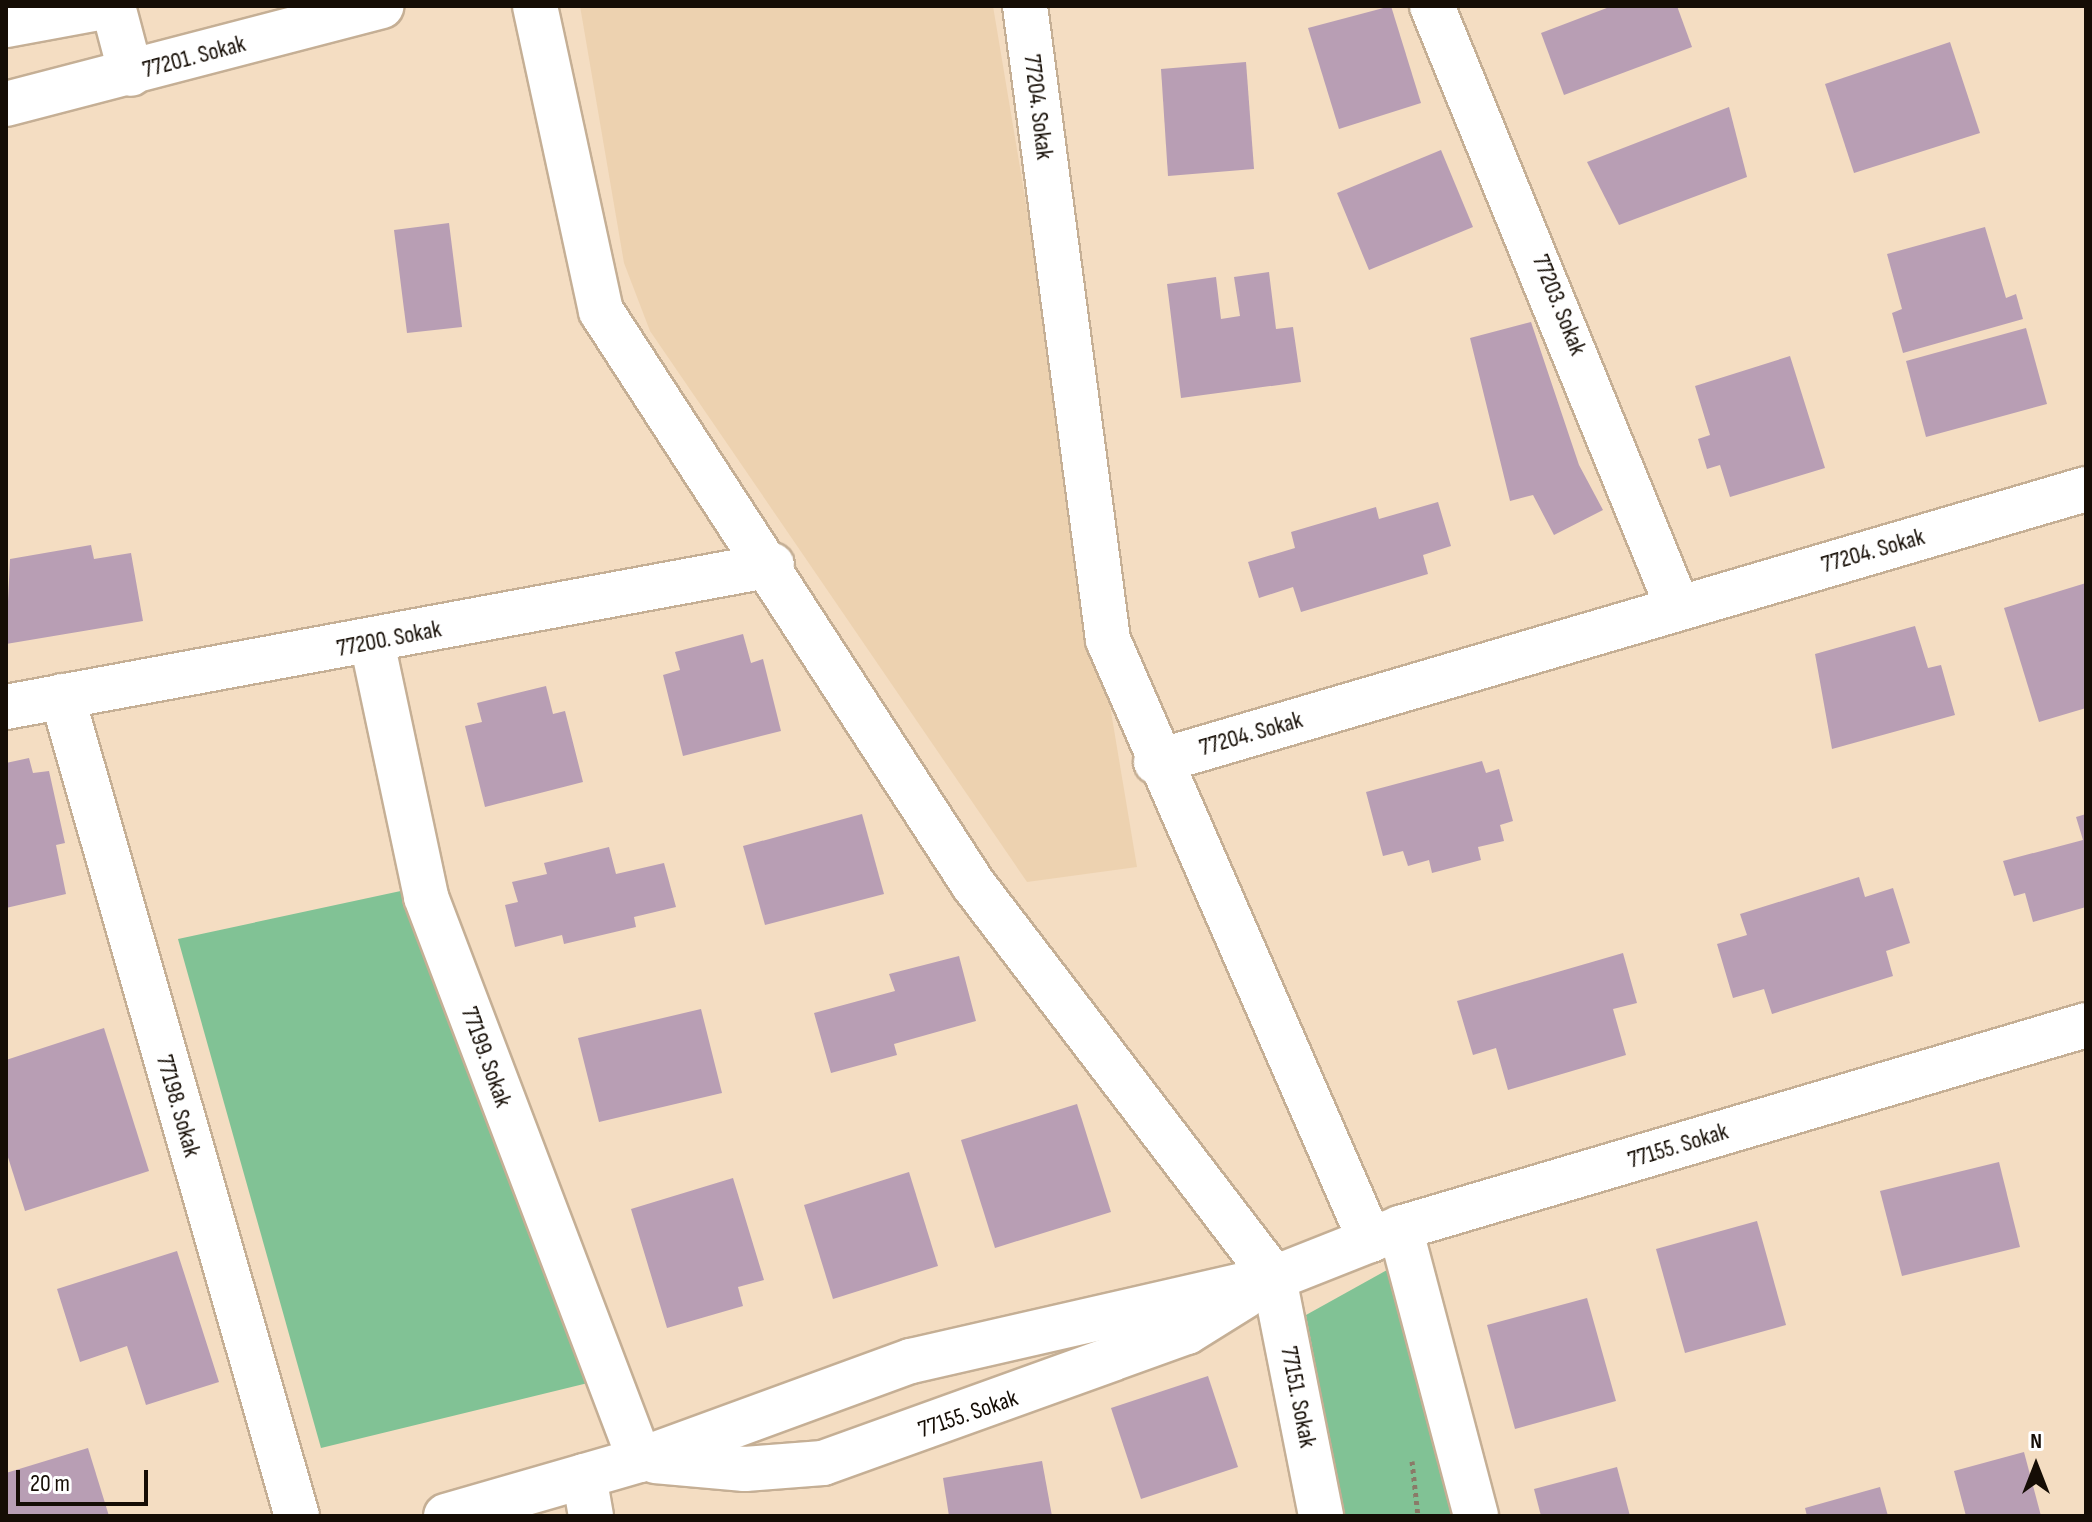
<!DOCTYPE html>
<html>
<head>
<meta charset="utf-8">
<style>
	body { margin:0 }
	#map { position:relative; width:2092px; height:1522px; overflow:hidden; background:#f4ddc2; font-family:"Sofia Sans Condensed",sans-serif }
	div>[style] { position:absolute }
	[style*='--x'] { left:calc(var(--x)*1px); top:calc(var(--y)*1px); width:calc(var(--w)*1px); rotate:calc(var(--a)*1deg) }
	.built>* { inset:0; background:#edd2b0 }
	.green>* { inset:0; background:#81c295 }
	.building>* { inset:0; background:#b89eb4 }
	.path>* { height:5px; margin-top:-2.5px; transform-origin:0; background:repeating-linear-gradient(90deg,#8a7a68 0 4px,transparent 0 8px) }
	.roads { filter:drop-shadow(2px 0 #c5af95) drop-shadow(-2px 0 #c5af95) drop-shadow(0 2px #c5af95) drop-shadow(0 -2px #c5af95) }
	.minor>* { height:44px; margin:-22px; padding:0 22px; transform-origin:22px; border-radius:22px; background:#fff }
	span { translate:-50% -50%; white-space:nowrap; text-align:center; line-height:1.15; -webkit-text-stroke:6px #fff; paint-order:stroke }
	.street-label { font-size:24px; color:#150d05 }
	.frame { position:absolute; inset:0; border:8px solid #150d05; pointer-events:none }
	.north { position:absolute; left:1996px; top:1426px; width:80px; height:80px; -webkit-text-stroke:6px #fff; paint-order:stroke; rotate:0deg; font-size:22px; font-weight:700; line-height:32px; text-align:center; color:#150d05 }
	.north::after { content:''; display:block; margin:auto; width:28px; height:36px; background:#150d05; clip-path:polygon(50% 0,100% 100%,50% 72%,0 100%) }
	.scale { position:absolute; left:16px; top:1470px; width:132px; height:36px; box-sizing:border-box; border:4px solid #150d05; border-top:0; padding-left:10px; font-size:24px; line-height:28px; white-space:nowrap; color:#150d05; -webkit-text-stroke:6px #fff; paint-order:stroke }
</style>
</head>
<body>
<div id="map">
	<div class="built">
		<div style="clip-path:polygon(580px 6px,993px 6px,1137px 867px,1027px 882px,650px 331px,624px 263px)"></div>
	</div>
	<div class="green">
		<div style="clip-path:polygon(410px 889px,592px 1382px,321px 1448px,178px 939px)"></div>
		<div style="clip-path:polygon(1387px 1270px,1454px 1516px,1344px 1516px,1306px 1315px)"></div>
	</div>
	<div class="building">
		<div style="clip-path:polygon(1391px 6px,1421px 103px,1339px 129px,1308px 28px)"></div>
		<div style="clip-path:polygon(1612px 6px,1677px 6px,1692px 47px,1564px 95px,1541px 33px)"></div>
		<div style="clip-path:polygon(1950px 42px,1980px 133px,1854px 173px,1825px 84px)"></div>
		<div style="clip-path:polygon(1246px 62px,1254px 169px,1168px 176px,1161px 69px)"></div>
		<div style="clip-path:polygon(1729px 107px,1747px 177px,1619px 225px,1587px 162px)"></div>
		<div style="clip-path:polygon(1441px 150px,1473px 227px,1369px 270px,1337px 193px)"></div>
		<div style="clip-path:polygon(449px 223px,462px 327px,407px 333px,394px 230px)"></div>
		<div style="clip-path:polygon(1985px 227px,2006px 298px,2016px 294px,2023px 319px,1903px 353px,1892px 313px,1902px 309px,1887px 254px)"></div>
		<div style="clip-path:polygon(1269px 272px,1276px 329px,1293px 327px,1301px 382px,1181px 398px,1167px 284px,1216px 277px,1221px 319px,1240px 316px,1234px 277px)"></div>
		<div style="clip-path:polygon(1531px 322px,1579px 465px,1603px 510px,1554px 535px,1533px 495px,1510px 501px,1470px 338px)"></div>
		<div style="clip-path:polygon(2026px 328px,2047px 404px,1926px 437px,1906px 361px)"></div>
		<div style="clip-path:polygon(1790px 356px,1825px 468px,1730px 497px,1720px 465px,1707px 469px,1698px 439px,1710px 435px,1695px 386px)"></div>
		<div style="clip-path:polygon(1438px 502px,1451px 546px,1423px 555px,1428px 574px,1301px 612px,1293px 587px,1259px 598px,1248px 562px,1295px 548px,1291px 532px,1376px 507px,1379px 519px)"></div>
		<div style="clip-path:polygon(91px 545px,94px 559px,131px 553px,143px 621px,6px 644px,10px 559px)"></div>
		<div style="clip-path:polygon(2086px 583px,2086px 708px,2039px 722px,2004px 608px)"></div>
		<div style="clip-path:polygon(1915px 626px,1928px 668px,1941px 665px,1955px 715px,1832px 749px,1815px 654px)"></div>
		<div style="clip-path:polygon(743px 634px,751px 663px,763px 659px,781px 731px,683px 756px,663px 675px,680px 670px,675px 652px)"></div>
		<div style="clip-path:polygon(546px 686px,553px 714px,565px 711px,583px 782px,485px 807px,465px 726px,482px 722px,477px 703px)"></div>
		<div style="clip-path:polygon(29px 758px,33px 773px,49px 771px,65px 843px,56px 845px,66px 894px,6px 908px,6px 763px)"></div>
		<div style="clip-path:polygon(1482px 761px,1486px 773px,1499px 769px,1513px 821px,1500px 825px,1504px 841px,1478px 847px,1481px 860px,1432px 873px,1429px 860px,1408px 866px,1403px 851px,1383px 856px,1366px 792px)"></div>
		<div style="clip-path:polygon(862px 814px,884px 894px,765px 925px,743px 846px)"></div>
		<div style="clip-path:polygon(2086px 814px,2086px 907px,2033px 922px,2025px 893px,2014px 896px,2003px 861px,2083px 840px,2076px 817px)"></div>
		<div style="clip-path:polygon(609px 847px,616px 874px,664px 863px,676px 907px,634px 917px,636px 927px,564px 944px,562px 935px,515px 947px,505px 905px,518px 902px,512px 882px,547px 874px,544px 863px)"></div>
		<div style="clip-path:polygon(1859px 877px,1865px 897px,1893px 888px,1910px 943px,1886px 951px,1893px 976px,1772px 1014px,1764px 989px,1733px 998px,1717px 944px,1747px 935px,1740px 914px)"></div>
		<div style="clip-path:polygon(1623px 953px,1637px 1003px,1613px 1009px,1626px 1055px,1508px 1090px,1496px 1048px,1473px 1055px,1457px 1001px)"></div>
		<div style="clip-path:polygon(959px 956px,976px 1021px,894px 1044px,897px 1055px,831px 1073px,814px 1013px,895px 991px,889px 974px)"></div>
		<div style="clip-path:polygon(701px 1009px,722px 1093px,599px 1122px,578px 1038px)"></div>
		<div style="clip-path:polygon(104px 1028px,149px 1171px,25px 1211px,6px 1151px,6px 1060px)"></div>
		<div style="clip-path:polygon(1077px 1104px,1111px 1212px,995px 1248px,961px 1140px)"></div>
		<div style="clip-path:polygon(1999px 1162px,2020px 1247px,1902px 1276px,1880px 1191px)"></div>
		<div style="clip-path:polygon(909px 1172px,938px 1266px,833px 1299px,804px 1205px)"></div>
		<div style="clip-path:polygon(733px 1178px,764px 1280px,738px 1287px,743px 1306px,667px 1328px,631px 1209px)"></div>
		<div style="clip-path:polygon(1757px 1221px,1786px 1325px,1685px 1353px,1656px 1249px)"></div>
		<div style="clip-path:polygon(177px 1251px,219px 1382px,146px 1405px,127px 1346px,80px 1362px,57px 1289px)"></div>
		<div style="clip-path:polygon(1587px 1298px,1616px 1401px,1515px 1429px,1487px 1325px)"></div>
		<div style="clip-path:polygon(1208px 1376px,1238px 1467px,1141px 1499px,1111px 1408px)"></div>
		<div style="clip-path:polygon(88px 1448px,109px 1516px,6px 1516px,6px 1473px)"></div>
		<div style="clip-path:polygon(2024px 1452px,2041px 1516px,1966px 1516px,1954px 1471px)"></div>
		<div style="clip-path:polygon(1042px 1461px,1052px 1516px,949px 1516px,943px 1478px)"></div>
		<div style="clip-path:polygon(1617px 1467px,1630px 1516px,1541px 1516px,1534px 1489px)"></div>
		<div style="clip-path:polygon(1880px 1487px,1888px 1516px,1807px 1516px,1805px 1508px)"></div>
	</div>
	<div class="path">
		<div style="--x:1412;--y:1461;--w:55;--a:83.8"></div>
	</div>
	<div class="roads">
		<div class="minor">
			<div style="--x:113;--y:6;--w:70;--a:75.2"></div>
			<div style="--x:535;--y:6;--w:312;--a:77.8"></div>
			<div style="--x:601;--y:311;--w:683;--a:57.01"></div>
			<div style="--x:973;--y:884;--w:496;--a:52.6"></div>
			<div style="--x:1274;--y:1278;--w:243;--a:78.8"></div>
			<div style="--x:1025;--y:6;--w:639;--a:82.54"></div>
			<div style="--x:1108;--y:640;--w:655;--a:66.41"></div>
			<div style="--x:1432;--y:6;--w:650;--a:67.77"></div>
			<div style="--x:6;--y:25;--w:106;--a:-10.4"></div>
			<div style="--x:6;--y:104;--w:388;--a:-14.6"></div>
			<div style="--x:372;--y:642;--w:261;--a:78"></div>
			<div style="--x:426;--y:897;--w:602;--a:69.19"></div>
			<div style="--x:62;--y:696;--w:853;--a:74.01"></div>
			<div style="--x:6;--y:707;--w:779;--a:-10.5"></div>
			<div style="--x:1156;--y:762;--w:969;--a:-16.36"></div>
			<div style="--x:1400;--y:1228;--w:298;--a:75.2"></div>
			<div style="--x:655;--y:1461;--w:90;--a:5.1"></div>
			<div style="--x:745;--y:1469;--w:78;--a:-4.4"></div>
			<div style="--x:823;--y:1463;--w:387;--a:-19.8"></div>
			<div style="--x:1187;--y:1332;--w:68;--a:-31.8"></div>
			<div style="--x:584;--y:1476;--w:41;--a:80.1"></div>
			<div style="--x:446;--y:1516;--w:202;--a:-16.1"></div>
			<div style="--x:640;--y:1460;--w:289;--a:-20.1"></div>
			<div style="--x:911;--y:1361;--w:372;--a:-12.9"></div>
			<div style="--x:1274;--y:1278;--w:136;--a:-21.6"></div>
			<div style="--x:1400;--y:1228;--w:715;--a:-16.48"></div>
		</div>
	</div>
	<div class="street-label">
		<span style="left:194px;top:57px;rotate:-15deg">77201. Sokak</span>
		<span style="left:1038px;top:107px;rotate:83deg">77204. Sokak</span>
		<span style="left:1559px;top:305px;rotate:68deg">77203. Sokak</span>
		<span style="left:1873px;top:551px;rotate:-16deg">77204. Sokak</span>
		<span style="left:389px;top:639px;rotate:-11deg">77200. Sokak</span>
		<span style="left:1251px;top:734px;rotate:-16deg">77204. Sokak</span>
		<span style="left:486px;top:1057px;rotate:70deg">77199. Sokak</span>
		<span style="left:178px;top:1106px;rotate:74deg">77198. Sokak</span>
		<span style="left:1678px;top:1146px;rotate:-17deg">77155. Sokak</span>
		<span style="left:1298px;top:1397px;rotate:79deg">77151. Sokak</span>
		<span style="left:968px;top:1414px;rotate:-19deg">77155. Sokak</span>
	</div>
	<div class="frame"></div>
	<div class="north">N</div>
	<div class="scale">20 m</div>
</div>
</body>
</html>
